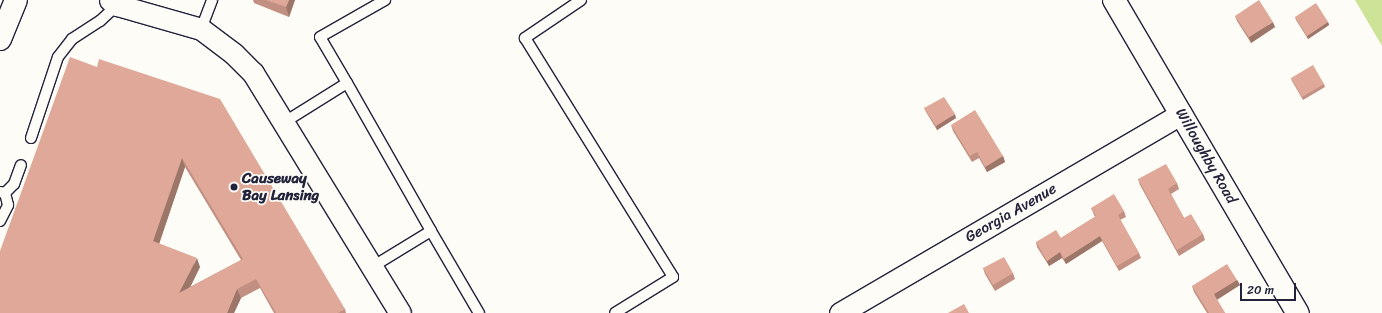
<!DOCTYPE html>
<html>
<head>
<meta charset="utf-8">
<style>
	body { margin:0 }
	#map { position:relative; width:1382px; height:313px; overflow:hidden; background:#fdfcf7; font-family:Sriracha,sans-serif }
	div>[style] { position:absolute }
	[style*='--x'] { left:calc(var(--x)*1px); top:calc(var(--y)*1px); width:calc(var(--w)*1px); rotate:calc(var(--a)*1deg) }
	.green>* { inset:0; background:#cde398 }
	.roads { filter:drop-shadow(1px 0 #22223b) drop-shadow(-1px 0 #22223b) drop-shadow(0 1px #22223b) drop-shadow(0 -1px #22223b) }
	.lane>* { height:10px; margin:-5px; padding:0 5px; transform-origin:5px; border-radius:5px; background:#fdfcf7 }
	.street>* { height:21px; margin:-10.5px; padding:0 10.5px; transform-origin:10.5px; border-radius:10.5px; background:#fdfcf7 }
	.secondary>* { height:22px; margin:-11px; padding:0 11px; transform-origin:11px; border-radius:11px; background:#fdfcf7 }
	.wall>* { inset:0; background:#c19083 }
	.shaded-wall>* { inset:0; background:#9d766a }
	.building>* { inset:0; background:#e0a898 }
	.dots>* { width:11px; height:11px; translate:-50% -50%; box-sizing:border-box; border:2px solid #fdfcf7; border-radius:50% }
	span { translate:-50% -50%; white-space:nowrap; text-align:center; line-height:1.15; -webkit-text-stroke:3.5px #fdfcf7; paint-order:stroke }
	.street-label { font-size:15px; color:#22223b }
	.poi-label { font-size:15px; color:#22223b; font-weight:700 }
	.left { translate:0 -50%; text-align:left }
	.scale { position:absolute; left:1240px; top:283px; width:56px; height:18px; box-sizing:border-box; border:2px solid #22223b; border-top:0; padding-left:5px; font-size:12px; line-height:14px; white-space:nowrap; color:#22223b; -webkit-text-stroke:3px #fdfcf7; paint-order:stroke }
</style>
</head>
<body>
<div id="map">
	<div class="green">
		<div style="clip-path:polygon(1355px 0,1382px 0,1382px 46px)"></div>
	</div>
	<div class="roads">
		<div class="lane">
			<div style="--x:581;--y:0;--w:68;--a:145.8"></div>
			<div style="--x:525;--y:38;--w:281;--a:58.2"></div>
			<div style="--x:673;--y:277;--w:68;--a:148.2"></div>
			<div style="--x:201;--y:29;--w:31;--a:-69"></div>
			<div style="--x:347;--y:83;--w:170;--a:60.4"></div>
			<div style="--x:283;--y:123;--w:75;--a:-32"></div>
			<div style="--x:347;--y:83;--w:53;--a:-120.4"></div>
			<div style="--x:320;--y:37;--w:75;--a:-29.6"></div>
			<div style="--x:31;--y:138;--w:85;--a:-71.6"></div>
			<div style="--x:58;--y:57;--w:23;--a:-52"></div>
			<div style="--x:72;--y:39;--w:33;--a:-33"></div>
			<div style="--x:100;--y:21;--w:23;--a:-43"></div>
			<div style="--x:0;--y:192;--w:5;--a:11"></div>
			<div style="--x:5;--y:193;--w:13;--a:-45"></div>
			<div style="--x:14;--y:184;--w:20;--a:-70"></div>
			<div style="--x:0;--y:221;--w:18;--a:-63"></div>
			<div style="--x:8;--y:205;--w:12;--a:-104"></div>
			<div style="--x:372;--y:267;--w:69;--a:-31.4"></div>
			<div style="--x:431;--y:231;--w:95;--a:59.7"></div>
		</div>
		<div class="street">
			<div style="--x:110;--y:0;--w:9;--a:36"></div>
			<div style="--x:117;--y:5;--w:87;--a:15.9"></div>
			<div style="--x:201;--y:29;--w:41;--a:37.1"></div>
			<div style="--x:234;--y:54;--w:27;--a:45"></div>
			<div style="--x:253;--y:73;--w:281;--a:58.5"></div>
			<div style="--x:840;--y:313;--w:395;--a:-30.3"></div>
		</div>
		<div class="secondary">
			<div style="--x:1114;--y:0;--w:363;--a:59.6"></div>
			<div style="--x:0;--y:39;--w:42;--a:-67.7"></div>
		</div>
	</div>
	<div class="wall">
		<div style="clip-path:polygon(253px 0,295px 0,289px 17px,254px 3px)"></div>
		<div style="clip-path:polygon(1235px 16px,1275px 27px,1251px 43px,1237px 21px)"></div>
		<div style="clip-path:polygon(1295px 17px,1328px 22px,1329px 25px,1308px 39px,1296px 20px)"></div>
		<div style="clip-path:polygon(evenodd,97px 67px,345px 309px,346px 313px,274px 313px,260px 288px,241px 298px,234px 313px,0 313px,97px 67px,185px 167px,241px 260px,190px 287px,200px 267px,159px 244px,185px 167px)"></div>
		<div style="clip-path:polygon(1291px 78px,1324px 84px,1325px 87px,1303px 100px,1292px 81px)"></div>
		<div style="clip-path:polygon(924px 108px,956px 118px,937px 130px,926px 112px)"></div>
		<div style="clip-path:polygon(951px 125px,1003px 156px,1005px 162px,987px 172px,979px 158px,972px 162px,953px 131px)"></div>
		<div style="clip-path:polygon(1138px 179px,1177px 183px,1179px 189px,1171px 194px,1184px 218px,1203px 234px,1205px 240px,1179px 256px,1140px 185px)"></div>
		<div style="clip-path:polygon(1091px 208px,1124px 211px,1126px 217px,1120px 220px,1139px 253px,1141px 258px,1119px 271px,1102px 241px,1066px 264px,1062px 258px,1049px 266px,1037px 247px,1036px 242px,1061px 238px,1095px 217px)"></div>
		<div style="clip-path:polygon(983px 268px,1013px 273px,1015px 279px,995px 291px,985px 274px)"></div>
		<div style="clip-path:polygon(1237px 280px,1240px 285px,1217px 300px,1225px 313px,1207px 313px,1194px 292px,1192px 286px)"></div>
	</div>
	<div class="shaded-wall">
		<div style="clip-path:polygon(289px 0,295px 0,289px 17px,286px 7px)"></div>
		<div style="clip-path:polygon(1273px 22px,1275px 27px,1251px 43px,1249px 37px)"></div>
		<div style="clip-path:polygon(1328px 22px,1329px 25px,1308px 39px,1307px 36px)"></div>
		<div style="clip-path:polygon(955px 114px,956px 118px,937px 130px,936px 126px)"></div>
		<div style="clip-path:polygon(1003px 156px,1005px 162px,987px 172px,985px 167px)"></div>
		<div style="clip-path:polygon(182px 158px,185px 167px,157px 250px,153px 241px)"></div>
		<div style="clip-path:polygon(1100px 236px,1102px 241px,1066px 264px,1064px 259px)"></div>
		<div style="clip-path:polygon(1060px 252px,1062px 258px,1049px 266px,1047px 261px)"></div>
		<div style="clip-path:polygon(197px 258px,200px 267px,183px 302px,179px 293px)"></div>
		<div style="clip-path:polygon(1237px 280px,1240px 285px,1216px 300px,1214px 294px)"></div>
		<div style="clip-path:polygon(237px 289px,241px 298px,234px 313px,227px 313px)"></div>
	</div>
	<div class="building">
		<div style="clip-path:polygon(266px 0,289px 0,286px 7px)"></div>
		<div style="clip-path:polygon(1259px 0,1273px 22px,1249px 37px,1235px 16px)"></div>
		<div style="clip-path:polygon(1316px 3px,1328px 22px,1307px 36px,1295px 17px)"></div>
		<div style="clip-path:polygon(evenodd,70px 57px,97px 67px,99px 59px,220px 99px,345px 309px,338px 313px,276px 313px,256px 279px,237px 289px,227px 313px,0 313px,0 251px,70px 57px,182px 158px,243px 259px,179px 293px,197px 258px,153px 241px,182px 158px)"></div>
		<div style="clip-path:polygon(1313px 65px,1324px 84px,1302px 97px,1291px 78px)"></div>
		<div style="clip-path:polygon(944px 97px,955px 114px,936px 126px,924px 108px)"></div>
		<div style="clip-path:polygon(975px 110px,1003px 156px,985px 167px,977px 152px,970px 156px,951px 125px)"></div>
		<div style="clip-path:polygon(1166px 164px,1177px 183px,1168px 189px,1184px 218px,1191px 214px,1203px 234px,1177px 250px,1138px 179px)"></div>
		<div style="clip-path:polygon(1114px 194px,1124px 211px,1118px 215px,1139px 253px,1117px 266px,1100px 236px,1064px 259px,1060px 252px,1047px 261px,1036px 242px,1056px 230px,1061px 238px,1096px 216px,1091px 208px)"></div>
		<div style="clip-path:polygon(1004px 257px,1013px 273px,993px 285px,983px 268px)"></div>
		<div style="clip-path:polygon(1227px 264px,1237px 280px,1214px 294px,1225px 313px,1209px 313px,1192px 286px)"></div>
		<div style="clip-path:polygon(964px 304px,969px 313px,948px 313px)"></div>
	</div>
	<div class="dots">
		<div style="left:234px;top:187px;background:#22223b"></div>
	</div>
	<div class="street-label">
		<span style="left:1206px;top:156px;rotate:60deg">Willoughby Road</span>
		<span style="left:1011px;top:213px;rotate:-30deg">Georgia Avenue</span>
	</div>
	<div class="poi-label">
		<span class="left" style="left:242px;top:187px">Causeway<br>Bay Lansing</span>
	</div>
	<div class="scale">20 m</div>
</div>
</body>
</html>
